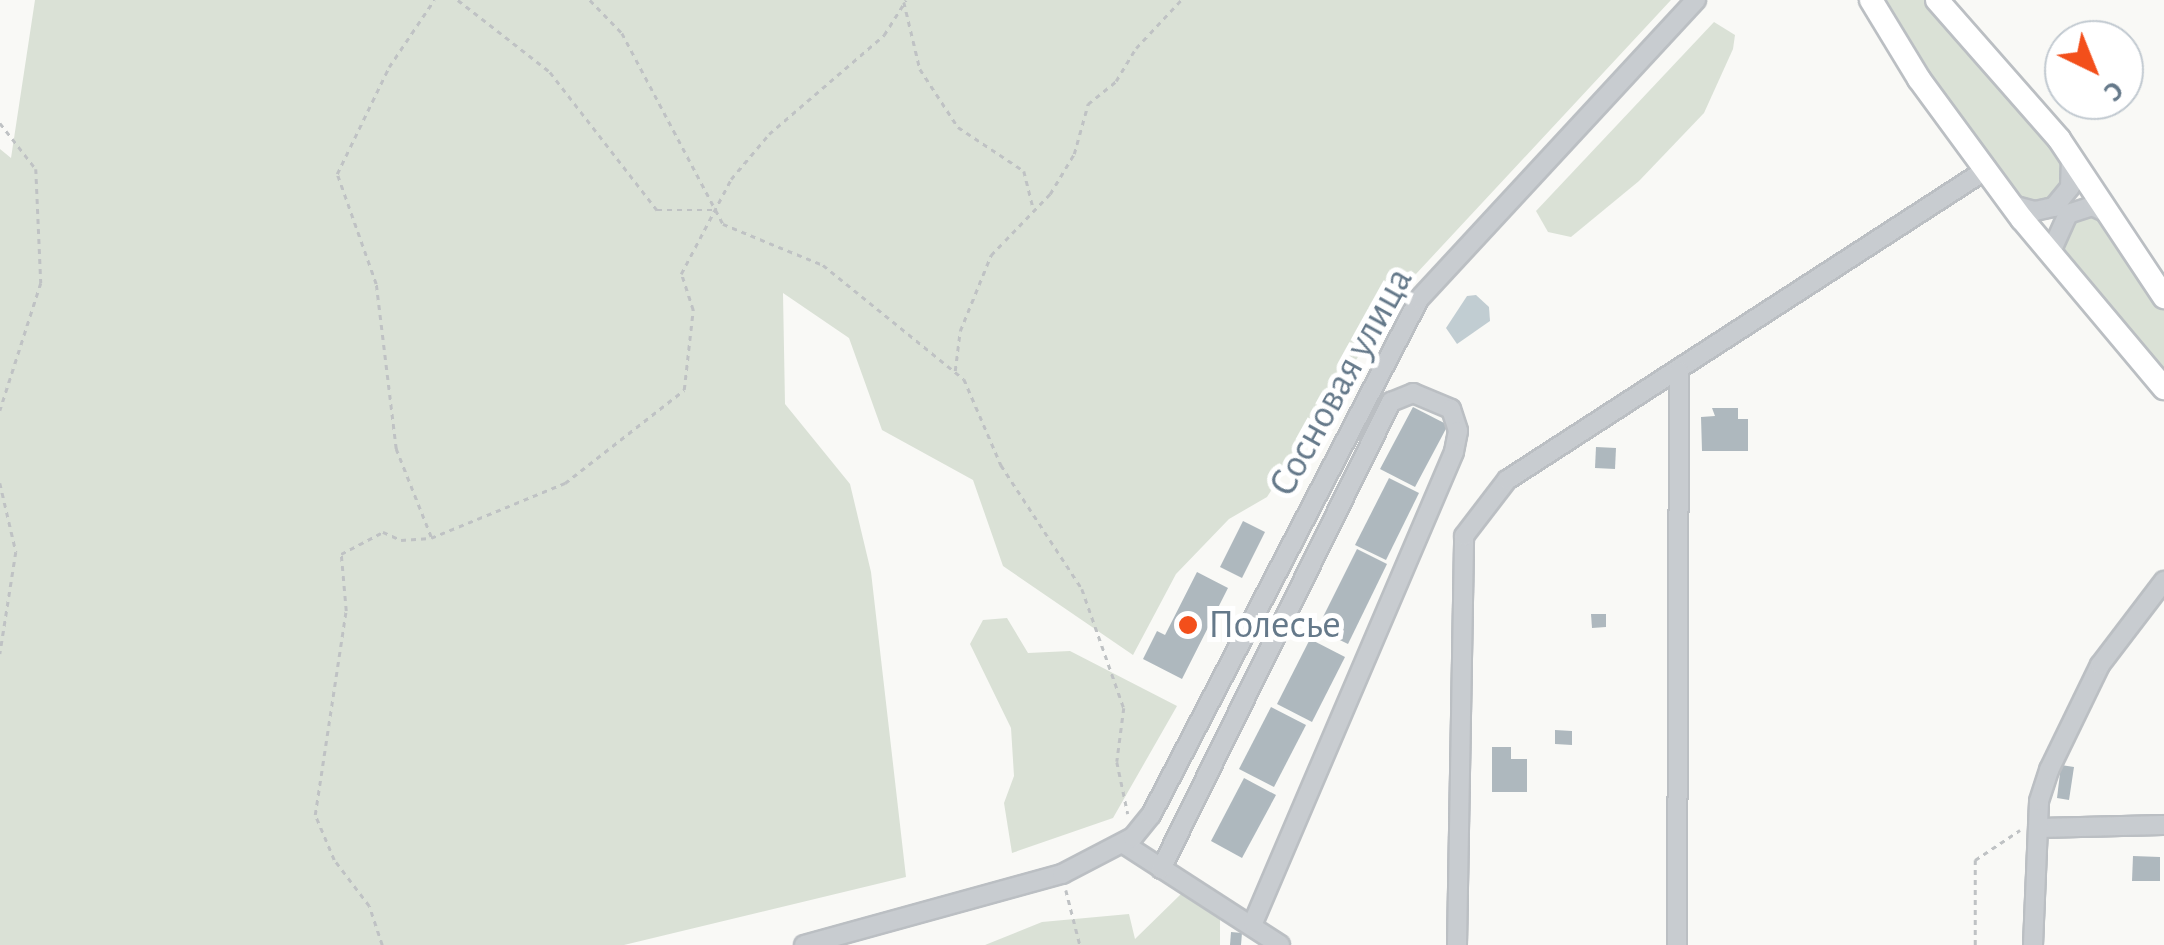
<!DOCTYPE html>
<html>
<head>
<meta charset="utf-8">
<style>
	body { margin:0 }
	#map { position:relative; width:2164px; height:945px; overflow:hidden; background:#f9f9f6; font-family:"Alegreya Sans",sans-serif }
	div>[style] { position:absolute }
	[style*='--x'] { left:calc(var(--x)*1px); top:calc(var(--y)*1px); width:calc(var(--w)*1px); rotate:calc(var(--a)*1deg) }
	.green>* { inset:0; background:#dae1d6 }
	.water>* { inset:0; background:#c1cdd2 }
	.building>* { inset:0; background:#aeb8be }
	.path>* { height:2.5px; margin-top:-1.25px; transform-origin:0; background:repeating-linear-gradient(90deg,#bfc2c4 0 5px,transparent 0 10px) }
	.roads { filter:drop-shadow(2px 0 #bbbfc3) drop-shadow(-2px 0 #bbbfc3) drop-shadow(0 2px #bbbfc3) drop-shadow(0 -2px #bbbfc3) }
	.minor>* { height:18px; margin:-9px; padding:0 9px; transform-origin:9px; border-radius:9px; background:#c8ccd0 }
	.major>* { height:22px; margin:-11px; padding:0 11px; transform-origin:11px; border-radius:11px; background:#fff }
	.dots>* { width:28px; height:28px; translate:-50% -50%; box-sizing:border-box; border:5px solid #fff; border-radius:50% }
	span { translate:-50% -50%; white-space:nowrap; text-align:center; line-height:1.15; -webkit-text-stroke:10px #fff; paint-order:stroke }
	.street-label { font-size:40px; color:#65798a }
	.poi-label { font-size:40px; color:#65798a }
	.left { translate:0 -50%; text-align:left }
	.north { position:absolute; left:2044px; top:20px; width:100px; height:100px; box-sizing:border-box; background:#fff; border:2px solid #c1c9d0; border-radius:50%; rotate:137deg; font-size:28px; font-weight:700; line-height:40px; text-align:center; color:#65798a }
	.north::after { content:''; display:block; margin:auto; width:35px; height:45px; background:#f34f1b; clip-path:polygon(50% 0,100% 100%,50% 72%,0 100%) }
</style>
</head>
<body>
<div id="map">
	<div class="green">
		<div style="clip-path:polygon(35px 0,1671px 0,1402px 289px,1267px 497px,1229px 519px,1176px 574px,1133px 655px,1003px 566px,973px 480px,882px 430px,849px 338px,783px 293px,785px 404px,850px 484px,871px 572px,906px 877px,624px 945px,0 945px,0 149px,11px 158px)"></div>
		<div style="clip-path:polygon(1875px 0,1933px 0,2068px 160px,2059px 199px,2020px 204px)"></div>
		<div style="clip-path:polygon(1714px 22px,1735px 35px,1733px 49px,1704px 113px,1639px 181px,1571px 237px,1548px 232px,1536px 211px)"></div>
		<div style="clip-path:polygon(2103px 215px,2164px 306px,2164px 381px,2064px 265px,2057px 240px,2075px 216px)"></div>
		<div style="clip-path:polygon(1007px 618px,1028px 653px,1070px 651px,1177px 706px,1113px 818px,1012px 853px,1004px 803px,1014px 776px,1011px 728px,970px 644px,983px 620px)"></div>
		<div style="clip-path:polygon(1181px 894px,1220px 914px,1220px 945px,985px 945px,1042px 922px,1129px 914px,1135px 939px)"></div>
	</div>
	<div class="water">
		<div style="clip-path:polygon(1476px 295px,1489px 307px,1490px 321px,1457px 344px,1446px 328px,1467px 296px)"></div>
	</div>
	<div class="building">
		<div style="clip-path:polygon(1413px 407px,1448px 425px,1415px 487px,1380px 469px)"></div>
		<div style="clip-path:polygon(1712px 408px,1738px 408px,1738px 419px,1748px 419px,1748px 451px,1702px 451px,1701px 417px,1715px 416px)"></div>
		<div style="clip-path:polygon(1596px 447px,1616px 448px,1615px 469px,1595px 468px)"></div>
		<div style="clip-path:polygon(1389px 478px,1419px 493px,1386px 560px,1355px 545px)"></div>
		<div style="clip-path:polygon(1243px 521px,1265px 532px,1242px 578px,1220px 567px)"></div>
		<div style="clip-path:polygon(1357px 549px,1387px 564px,1348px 644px,1317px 629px)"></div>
		<div style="clip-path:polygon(1197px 572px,1228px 588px,1182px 679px,1143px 659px,1157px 631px,1165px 635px)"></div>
		<div style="clip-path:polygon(1591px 614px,1606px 614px,1606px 627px,1592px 628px)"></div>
		<div style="clip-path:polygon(1310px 639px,1345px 657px,1312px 722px,1277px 704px)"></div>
		<div style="clip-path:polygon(1271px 707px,1306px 725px,1274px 787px,1239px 769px)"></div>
		<div style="clip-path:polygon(1555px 730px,1572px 731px,1572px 745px,1555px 744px)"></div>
		<div style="clip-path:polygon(1492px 747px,1511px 747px,1511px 759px,1527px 759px,1527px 792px,1492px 792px)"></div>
		<div style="clip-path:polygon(2061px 765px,2074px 767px,2069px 800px,2057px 798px)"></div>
		<div style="clip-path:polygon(1244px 778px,1276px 795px,1242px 858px,1211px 841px)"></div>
		<div style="clip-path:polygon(2133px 856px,2160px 857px,2160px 881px,2132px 881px)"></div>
		<div style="clip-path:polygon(1231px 932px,1242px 933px,1241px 945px,1230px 945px)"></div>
	</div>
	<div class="path">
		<div style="--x:458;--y:0;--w:117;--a:38"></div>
		<div style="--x:550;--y:72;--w:175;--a:52.2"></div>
		<div style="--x:657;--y:210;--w:57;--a:0"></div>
		<div style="--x:590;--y:0;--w:46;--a:45.9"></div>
		<div style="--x:622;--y:33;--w:216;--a:62.1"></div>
		<div style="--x:723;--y:224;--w:108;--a:22.3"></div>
		<div style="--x:823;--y:265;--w:181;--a:39"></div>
		<div style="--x:964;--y:379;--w:94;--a:66.7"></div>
		<div style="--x:1001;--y:465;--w:148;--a:56.8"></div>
		<div style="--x:1082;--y:589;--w:126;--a:70.6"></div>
		<div style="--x:1124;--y:708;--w:54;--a:97.4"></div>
		<div style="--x:1117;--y:762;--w:53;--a:78.1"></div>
		<div style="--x:904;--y:2;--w:69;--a:76.6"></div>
		<div style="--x:920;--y:69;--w:69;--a:56.8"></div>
		<div style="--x:958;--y:127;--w:79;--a:33.7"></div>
		<div style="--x:1024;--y:171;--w:38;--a:76"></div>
		<div style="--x:0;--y:123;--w:58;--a:52"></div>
		<div style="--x:36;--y:169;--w:114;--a:87.5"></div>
		<div style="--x:41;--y:283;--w:134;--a:107.8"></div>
		<div style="--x:955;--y:371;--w:40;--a:-82.9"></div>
		<div style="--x:960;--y:331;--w:82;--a:-67.8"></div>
		<div style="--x:991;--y:255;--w:85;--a:-46"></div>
		<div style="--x:1050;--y:194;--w:47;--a:-59"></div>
		<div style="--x:1074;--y:154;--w:52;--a:-74.4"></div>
		<div style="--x:1088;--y:104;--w:36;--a:-39"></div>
		<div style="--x:1116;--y:81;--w:39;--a:-59"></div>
		<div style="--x:1136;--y:48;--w:66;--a:-46.8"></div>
		<div style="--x:0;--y:483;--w:71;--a:76.9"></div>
		<div style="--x:16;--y:552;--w:103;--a:98.9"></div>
		<div style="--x:431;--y:537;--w:95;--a:-111.7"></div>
		<div style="--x:396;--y:449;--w:166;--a:-96.9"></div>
		<div style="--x:376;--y:284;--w:117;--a:-109.5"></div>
		<div style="--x:337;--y:174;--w:119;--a:-64.1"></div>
		<div style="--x:389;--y:67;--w:81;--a:-56.1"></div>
		<div style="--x:1066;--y:890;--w:57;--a:75.7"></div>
		<div style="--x:382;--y:945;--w:41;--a:-108.4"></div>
		<div style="--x:369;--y:906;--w:58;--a:-127.3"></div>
		<div style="--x:334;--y:860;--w:49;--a:-112.9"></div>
		<div style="--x:315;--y:815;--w:206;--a:-81.4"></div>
		<div style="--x:346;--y:611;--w:57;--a:-95"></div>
		<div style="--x:341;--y:554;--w:47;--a:-27.6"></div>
		<div style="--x:383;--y:532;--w:20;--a:24"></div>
		<div style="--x:401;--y:540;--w:30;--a:-4"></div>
		<div style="--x:431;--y:538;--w:145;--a:-22.3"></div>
		<div style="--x:565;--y:483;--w:151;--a:-38"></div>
		<div style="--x:684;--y:390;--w:81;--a:-83.6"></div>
		<div style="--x:693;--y:310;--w:38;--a:-108"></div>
		<div style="--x:681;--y:274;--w:107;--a:-62.2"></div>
		<div style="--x:731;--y:179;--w:59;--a:-49.8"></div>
		<div style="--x:769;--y:134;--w:152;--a:-40.7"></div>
		<div style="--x:884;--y:35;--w:41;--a:-57.8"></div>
		<div style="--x:1975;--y:945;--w:85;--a:-90"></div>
		<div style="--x:1975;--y:860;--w:54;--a:-33.7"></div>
	</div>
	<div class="roads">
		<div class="minor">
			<div style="--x:2012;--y:205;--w:24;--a:15"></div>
			<div style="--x:2035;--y:211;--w:19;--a:-12"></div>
			<div style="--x:2054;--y:207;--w:26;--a:-51"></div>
			<div style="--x:2070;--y:187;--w:28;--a:-88"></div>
			<div style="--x:2050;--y:254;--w:44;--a:-65.8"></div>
			<div style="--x:2068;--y:214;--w:25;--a:-18"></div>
			<div style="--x:2092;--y:206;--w:17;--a:24"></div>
			<div style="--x:2038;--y:828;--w:126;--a:-1.4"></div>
			<div style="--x:1124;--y:844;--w:186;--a:32.9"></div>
			<div style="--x:1161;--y:869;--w:521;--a:-63.78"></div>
			<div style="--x:1391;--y:402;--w:24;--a:-22"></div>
			<div style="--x:1413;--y:393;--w:41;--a:22.8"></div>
			<div style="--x:1451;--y:409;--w:23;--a:72"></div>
			<div style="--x:1458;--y:431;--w:21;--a:101"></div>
			<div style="--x:1454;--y:452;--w:512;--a:113.11"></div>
			<div style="--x:804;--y:945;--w:268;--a:-15.4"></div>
			<div style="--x:1062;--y:874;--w:80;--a:-27.5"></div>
			<div style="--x:1133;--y:837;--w:28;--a:-51"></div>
			<div style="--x:1151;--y:815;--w:581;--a:-62.55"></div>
			<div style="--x:1419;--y:299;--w:408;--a:-47.2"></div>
			<div style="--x:1457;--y:945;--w:409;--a:-89"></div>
			<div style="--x:1464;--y:536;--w:71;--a:-52.5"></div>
			<div style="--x:1507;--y:480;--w:572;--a:-32.94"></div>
			<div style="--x:1677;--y:945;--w:574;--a:-89.8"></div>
			<div style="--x:2033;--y:945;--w:144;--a:-87.6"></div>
			<div style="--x:2039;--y:801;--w:33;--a:-72"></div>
			<div style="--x:2049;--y:770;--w:117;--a:-64.1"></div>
			<div style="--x:2100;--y:665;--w:106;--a:-52.7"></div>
		</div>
		<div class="major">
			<div style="--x:1871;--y:0;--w:92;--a:58.7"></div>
			<div style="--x:1919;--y:79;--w:174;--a:53.7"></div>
			<div style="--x:2022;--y:219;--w:221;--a:50"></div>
			<div style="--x:1937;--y:0;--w:185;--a:48.7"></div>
			<div style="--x:2059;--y:139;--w:190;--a:56.4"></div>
		</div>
	</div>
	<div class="dots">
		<div style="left:1188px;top:625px;background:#f34f1b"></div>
	</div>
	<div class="street-label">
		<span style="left:1341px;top:382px;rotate:-61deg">Сосновая улица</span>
	</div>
	<div class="poi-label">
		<span class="left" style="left:1208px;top:625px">Полесье</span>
	</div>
	<div class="north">С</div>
</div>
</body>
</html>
